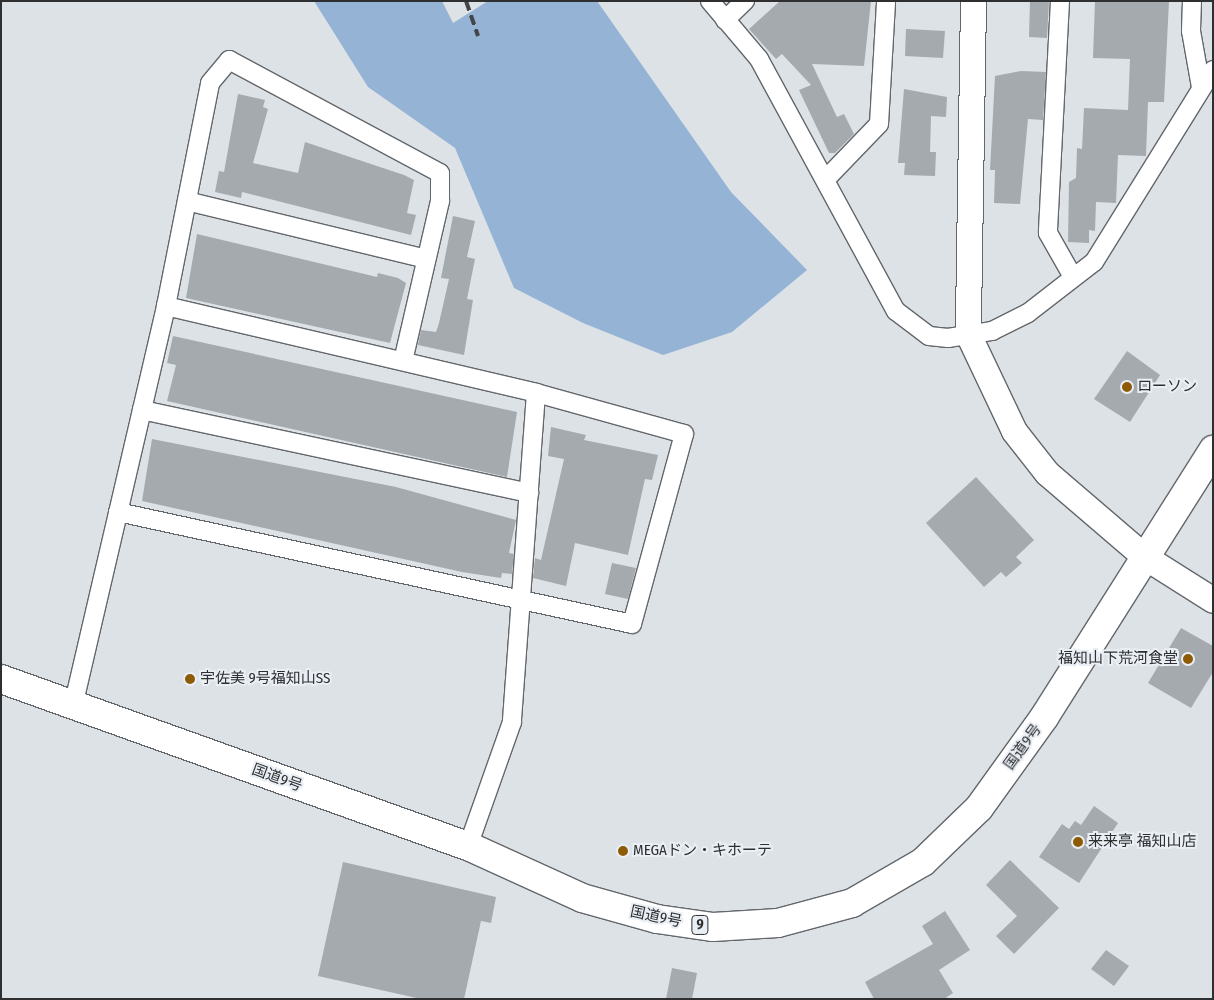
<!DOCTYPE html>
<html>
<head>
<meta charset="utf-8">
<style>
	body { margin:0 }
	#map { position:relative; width:1214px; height:1000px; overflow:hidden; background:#dde2e7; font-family:"Fira Sans Condensed","Noto Sans JP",sans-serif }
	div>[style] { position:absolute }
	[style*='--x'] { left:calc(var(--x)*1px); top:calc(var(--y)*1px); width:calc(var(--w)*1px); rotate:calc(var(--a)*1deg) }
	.green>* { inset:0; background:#95b3d5 }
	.building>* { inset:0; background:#a5aaaf }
	.roads { filter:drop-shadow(1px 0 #63676c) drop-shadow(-1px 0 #63676c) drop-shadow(0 1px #63676c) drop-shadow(0 -1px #63676c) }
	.street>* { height:18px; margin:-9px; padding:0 9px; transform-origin:9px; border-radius:9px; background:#fff }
	.secondary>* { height:25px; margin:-12.5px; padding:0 12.5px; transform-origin:12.5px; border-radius:12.5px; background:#fff }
	.highway>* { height:28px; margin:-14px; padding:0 14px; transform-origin:14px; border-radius:14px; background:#fff }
	.rail>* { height:4px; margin-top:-2px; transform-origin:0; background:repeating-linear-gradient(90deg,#434548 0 10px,transparent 0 15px) }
	.dots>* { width:14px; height:14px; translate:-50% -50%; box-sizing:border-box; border:2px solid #eaeff5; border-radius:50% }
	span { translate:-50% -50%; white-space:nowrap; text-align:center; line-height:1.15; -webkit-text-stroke:4px #eaeff5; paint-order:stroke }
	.shield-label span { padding:1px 4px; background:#eaeff5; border:1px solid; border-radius:4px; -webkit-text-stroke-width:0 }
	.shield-label { font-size:14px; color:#2d2f31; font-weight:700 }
	.poi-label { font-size:15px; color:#2d2f31 }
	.left { translate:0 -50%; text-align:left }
	.right { translate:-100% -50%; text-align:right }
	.street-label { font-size:15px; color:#2d2f31 }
	.frame { position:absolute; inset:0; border:2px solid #2d2f31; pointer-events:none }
</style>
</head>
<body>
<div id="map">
	<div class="green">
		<div style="clip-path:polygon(314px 1px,442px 1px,453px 23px,488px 1px,597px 1px,731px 192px,807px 270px,732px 332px,663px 355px,583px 323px,514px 288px,455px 148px,368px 87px)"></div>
	</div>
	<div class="building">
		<div style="clip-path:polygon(780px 1px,871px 1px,864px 66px,812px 64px,837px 117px,844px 114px,854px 134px,835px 153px,829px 153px,799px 90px,811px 85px,782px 54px,776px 59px,749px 29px)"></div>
		<div style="clip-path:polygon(1030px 1px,1049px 1px,1047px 38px,1029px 37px)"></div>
		<div style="clip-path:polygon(1095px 1px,1169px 1px,1164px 102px,1148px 102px,1146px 156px,1118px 155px,1116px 203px,1096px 202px,1095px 231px,1089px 230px,1089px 243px,1068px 242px,1069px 182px,1076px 178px,1077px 148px,1082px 149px,1084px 108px,1128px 110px,1130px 59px,1093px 58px)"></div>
		<div style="clip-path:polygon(906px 29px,945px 31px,943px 58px,905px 56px)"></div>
		<div style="clip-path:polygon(1021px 71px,1046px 72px,1043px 120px,1028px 119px,1020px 204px,994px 203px,995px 170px,990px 170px,995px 76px)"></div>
		<div style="clip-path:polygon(904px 89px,947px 97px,946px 117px,931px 116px,930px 152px,936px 152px,935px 176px,904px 175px,905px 163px,898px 163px)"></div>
		<div style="clip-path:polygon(238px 94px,265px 100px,263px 107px,268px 109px,253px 163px,298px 173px,305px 142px,404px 175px,414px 180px,407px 213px,416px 215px,411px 235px,242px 192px,241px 198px,215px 192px,219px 171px,224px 172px)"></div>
		<div style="clip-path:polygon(453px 216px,475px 221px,467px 257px,475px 259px,467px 299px,473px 300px,464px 355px,418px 345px,421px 330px,436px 332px,439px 323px,449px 279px,441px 278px)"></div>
		<div style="clip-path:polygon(197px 234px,377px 277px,378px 273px,398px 278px,406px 283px,390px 343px,186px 298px)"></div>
		<div style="clip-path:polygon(173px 336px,517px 412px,507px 477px,167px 401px,176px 365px,167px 363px)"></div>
		<div style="clip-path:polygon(1127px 351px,1160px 375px,1130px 422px,1094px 399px)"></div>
		<div style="clip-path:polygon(551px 427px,586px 435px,584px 440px,658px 455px,652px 480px,645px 479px,628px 555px,575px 543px,566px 586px,533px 578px,535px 558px,541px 560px,564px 459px,548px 456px)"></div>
		<div style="clip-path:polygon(152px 439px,396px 487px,516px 520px,509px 553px,514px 554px,512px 574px,502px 573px,501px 578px,462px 572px,142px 501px)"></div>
		<div style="clip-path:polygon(976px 477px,1034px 540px,1016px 557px,1022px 563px,1006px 577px,1001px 572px,984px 587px,926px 523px)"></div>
		<div style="clip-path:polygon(612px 563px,636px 568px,628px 599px,605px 594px)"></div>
		<div style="clip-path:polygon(1181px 628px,1213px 646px,1213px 672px,1191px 708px,1148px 683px)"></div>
		<div style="clip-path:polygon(1094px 806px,1118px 823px,1079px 883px,1039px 857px,1062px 824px,1069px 829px,1075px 821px,1081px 825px)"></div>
		<div style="clip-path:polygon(1010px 860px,1059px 908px,1014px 954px,996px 936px,1017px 916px,986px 885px)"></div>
		<div style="clip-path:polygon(343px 862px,496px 897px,491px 923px,481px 921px,464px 999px,421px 999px,318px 976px)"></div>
		<div style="clip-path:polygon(945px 911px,970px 950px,939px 970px,953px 993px,944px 999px,874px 999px,865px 982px,933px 944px,922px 926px)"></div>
		<div style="clip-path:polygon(1106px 950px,1129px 966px,1114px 986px,1091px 969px)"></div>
		<div style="clip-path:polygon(672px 968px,697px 973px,692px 999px,666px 999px)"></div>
	</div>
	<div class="roads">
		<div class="street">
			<div style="--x:710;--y:1;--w:76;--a:49.8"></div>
			<div style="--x:759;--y:59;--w:287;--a:61.5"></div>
			<div style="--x:896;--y:311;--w:41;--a:37.1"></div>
			<div style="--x:929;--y:336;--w:19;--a:6"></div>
			<div style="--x:948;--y:338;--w:45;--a:-9"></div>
			<div style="--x:992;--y:331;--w:40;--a:-26.6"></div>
			<div style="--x:1028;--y:313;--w:83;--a:-37.7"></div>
			<div style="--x:1094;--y:262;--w:226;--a:-58.2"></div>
			<div style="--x:1060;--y:1;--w:232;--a:93"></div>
			<div style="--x:1048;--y:233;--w:51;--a:60.4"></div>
			<div style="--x:1192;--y:1;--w:30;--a:92"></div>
			<div style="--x:1191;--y:31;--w:57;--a:79.9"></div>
			<div style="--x:725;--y:20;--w:28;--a:-44"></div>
			<div style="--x:826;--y:179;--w:76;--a:-46.1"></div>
			<div style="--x:879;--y:124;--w:123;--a:-86.7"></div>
			<div style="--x:187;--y:201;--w:246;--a:13.6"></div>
			<div style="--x:166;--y:306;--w:380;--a:13.2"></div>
			<div style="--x:536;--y:393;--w:330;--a:94.2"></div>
			<div style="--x:512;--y:722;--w:132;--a:109.5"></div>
			<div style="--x:142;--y:410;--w:396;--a:12.1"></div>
			<div style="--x:118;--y:512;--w:526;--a:12.29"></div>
			<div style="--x:632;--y:624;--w:197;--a:-74.7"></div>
			<div style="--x:684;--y:434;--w:154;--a:-164.5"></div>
			<div style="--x:74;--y:702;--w:407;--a:-76.9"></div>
			<div style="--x:166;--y:306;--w:227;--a:-78.8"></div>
			<div style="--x:210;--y:83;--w:30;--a:-50"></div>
			<div style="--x:229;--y:60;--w:239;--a:28.2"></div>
			<div style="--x:440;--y:173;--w:28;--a:90"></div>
			<div style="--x:440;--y:201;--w:164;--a:103"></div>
		</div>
		<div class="secondary">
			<div style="--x:973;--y:1;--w:333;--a:90.9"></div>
			<div style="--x:968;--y:334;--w:107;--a:64.6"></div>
			<div style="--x:1014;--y:431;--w:53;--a:51.8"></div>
			<div style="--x:1047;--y:473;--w:129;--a:40.6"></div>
			<div style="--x:1145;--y:557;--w:80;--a:32.3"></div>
		</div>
		<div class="highway">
			<div style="--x:1;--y:679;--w:496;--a:19.7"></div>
			<div style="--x:468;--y:846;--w:125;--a:24.5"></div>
			<div style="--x:582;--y:898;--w:78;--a:15.6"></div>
			<div style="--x:657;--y:919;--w:57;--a:8.1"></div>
			<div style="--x:713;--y:927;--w:65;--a:-3.5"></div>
			<div style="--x:778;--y:923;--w:77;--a:-15.1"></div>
			<div style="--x:852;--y:903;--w:82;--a:-30"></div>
			<div style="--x:923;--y:862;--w:78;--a:-44"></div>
			<div style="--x:979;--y:808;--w:113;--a:-54.3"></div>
			<div style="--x:1045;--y:716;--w:315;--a:-57.7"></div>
		</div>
	</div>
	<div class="rail">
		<div style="--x:466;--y:1;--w:37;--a:71"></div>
	</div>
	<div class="dots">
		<div style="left:1127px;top:387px;background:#8d5b06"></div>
		<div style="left:1188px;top:659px;background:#8d5b06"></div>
		<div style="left:190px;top:679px;background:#8d5b06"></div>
		<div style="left:1078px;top:842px;background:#8d5b06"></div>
		<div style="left:623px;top:851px;background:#8d5b06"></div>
	</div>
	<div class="shield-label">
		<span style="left:700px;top:925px">9</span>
	</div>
	<div class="poi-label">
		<span class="left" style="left:1137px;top:387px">ローソン</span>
		<span class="right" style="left:1178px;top:659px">福知山下荒河食堂</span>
		<span class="left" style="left:200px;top:679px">宇佐美 9号福知山SS</span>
		<span class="left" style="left:1088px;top:842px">来来亭 福知山店</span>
		<span class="left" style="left:633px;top:851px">MEGAドン・キホーテ</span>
	</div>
	<div class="street-label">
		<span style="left:1023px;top:747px;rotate:-54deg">国道9号</span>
		<span style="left:277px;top:778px;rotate:20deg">国道9号</span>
		<span style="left:656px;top:917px;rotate:12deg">国道9号</span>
	</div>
	<div class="frame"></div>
</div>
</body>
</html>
